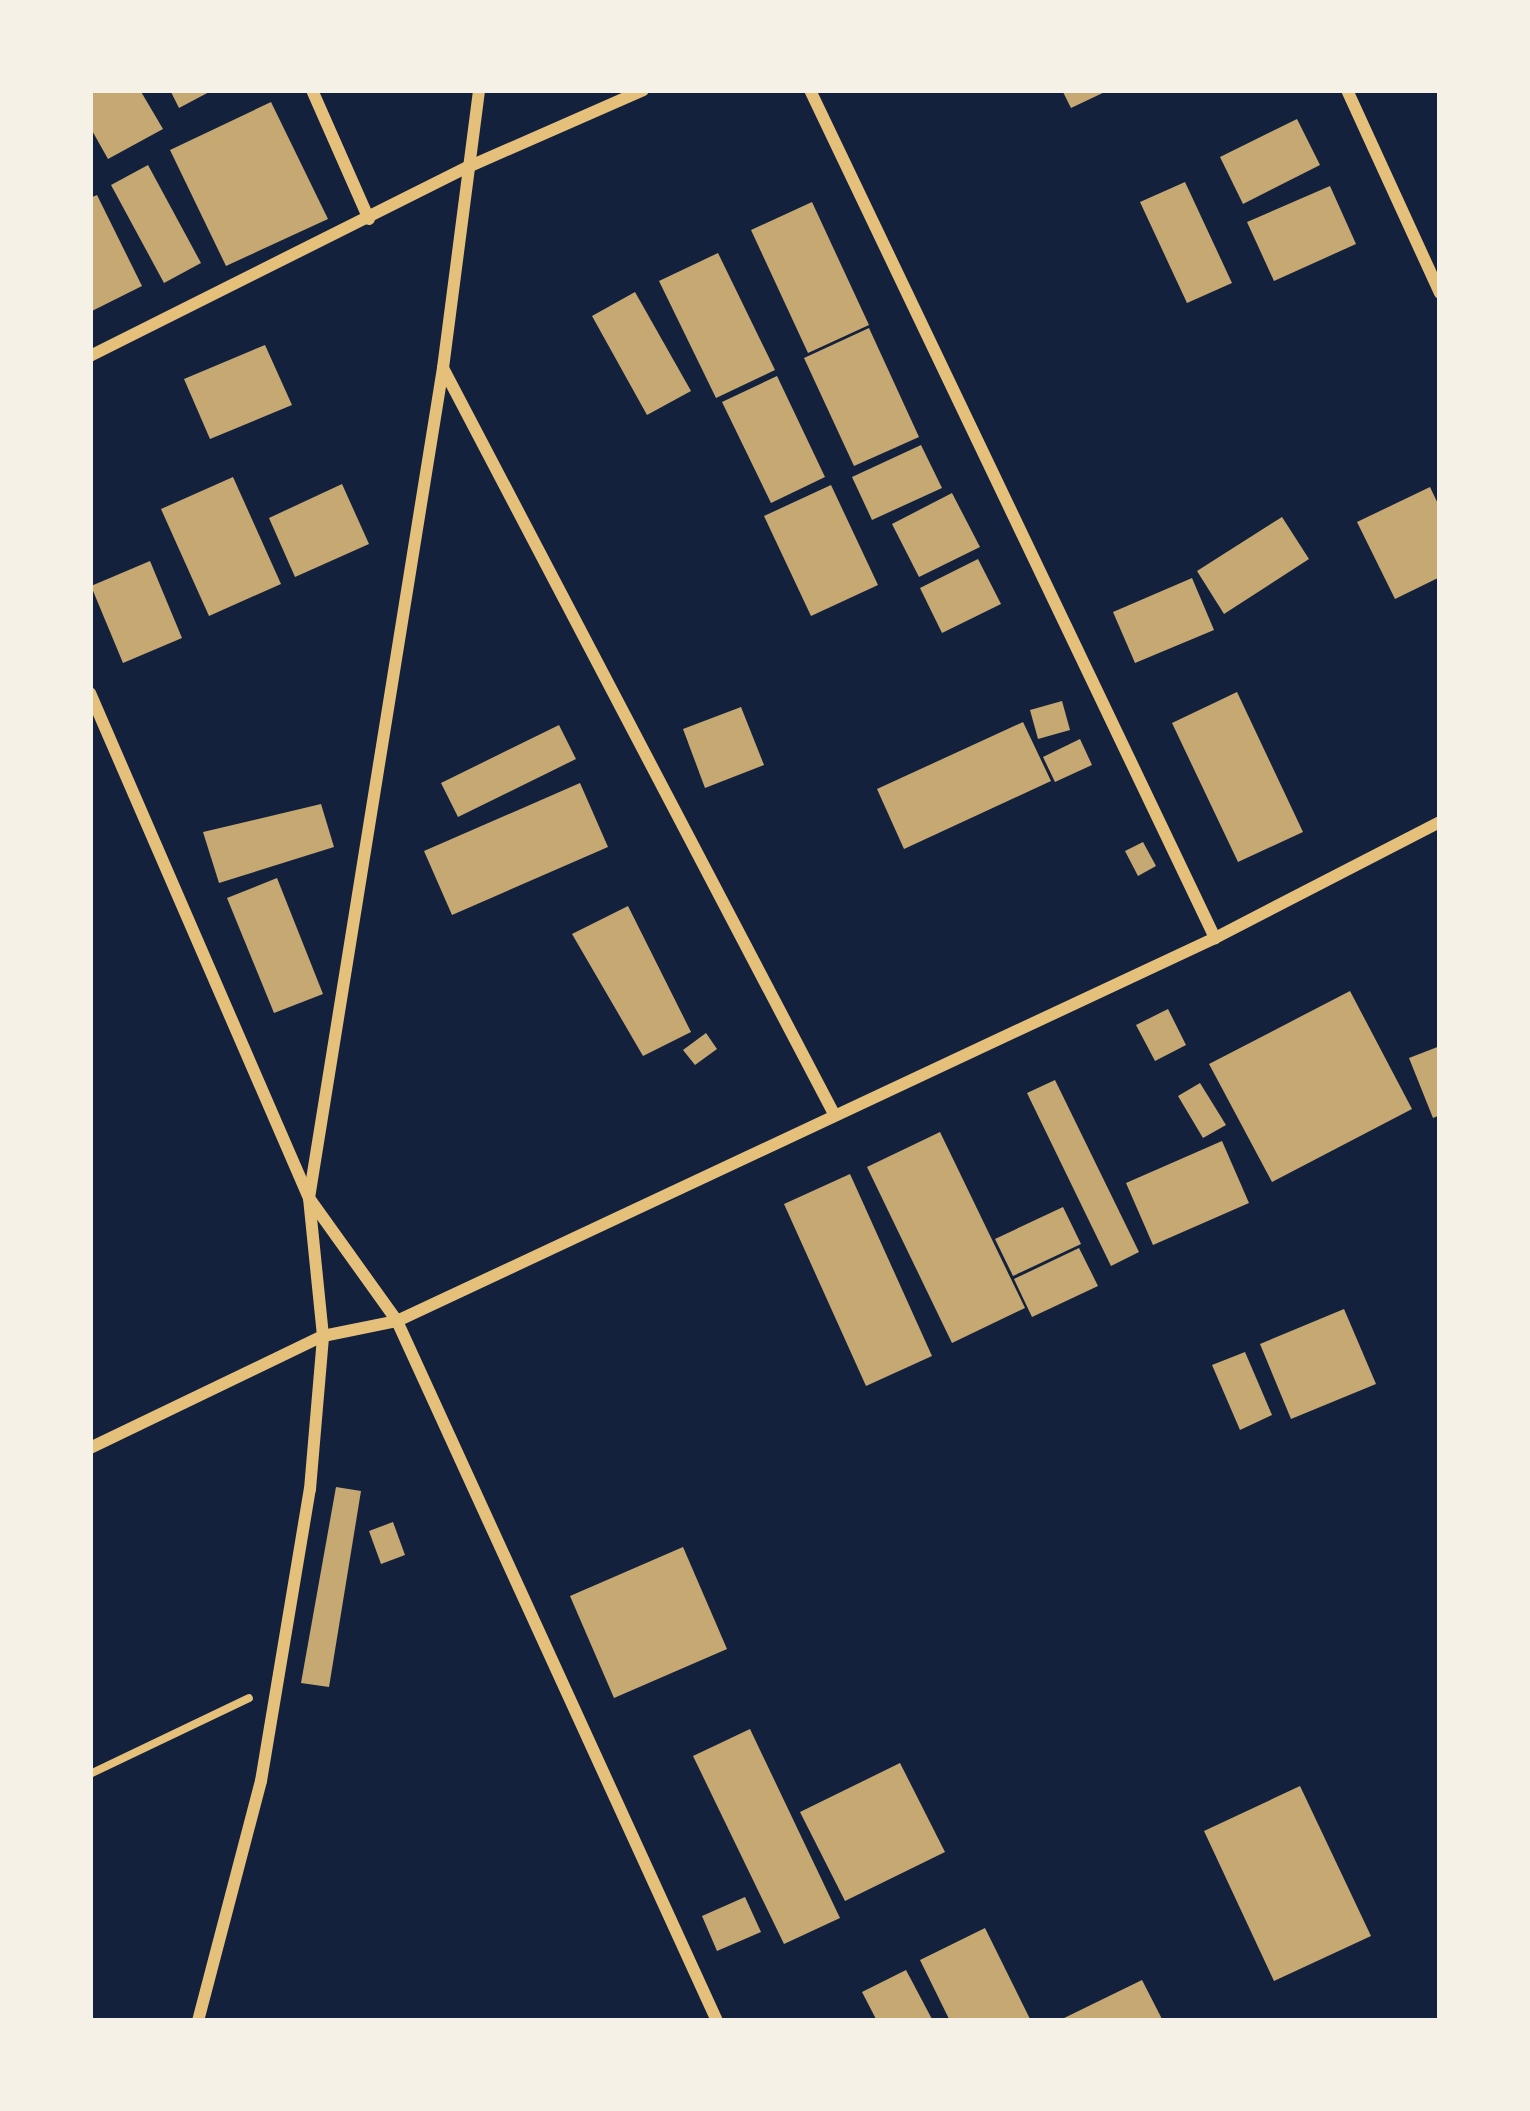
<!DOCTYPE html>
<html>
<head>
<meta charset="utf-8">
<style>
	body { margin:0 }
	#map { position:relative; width:1530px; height:2111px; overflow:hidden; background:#14213d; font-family:Jost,sans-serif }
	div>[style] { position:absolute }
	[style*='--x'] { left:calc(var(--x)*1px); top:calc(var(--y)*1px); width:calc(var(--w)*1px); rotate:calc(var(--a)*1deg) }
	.building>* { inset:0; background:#c6a872 }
	.path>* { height:8px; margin:-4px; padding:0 4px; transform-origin:4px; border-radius:4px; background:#e5c07b }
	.minor>* { height:12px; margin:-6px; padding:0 6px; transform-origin:6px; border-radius:6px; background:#e5c07b }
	span { translate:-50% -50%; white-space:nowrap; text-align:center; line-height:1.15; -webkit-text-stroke:12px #f6f1e7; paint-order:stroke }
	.frame { position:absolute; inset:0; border:93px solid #f6f1e7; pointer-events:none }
</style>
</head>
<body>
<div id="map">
	<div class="building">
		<div style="clip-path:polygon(90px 90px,140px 90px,163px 129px,108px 159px,90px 127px)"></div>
		<div style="clip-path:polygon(170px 90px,213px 90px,179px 108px)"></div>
		<div style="clip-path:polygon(1062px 90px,1109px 90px,1071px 108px)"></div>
		<div style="clip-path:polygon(271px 102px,328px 219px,226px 266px,170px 150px)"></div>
		<div style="clip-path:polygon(1297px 119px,1320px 165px,1243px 204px,1220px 157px)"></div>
		<div style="clip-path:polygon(148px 165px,201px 263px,164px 283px,111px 185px)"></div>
		<div style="clip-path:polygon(1185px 182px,1232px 283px,1187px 303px,1140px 202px)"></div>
		<div style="clip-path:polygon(1330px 186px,1356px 244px,1274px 281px,1247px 222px)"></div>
		<div style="clip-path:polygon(97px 195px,142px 286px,90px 312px,90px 198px)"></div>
		<div style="clip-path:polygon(812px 202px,869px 325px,808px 353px,751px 230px)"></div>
		<div style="clip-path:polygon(718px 253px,775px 370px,716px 398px,659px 281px)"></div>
		<div style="clip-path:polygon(635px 292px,691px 391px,647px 415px,592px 316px)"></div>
		<div style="clip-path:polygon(869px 328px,919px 437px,854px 466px,804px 358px)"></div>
		<div style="clip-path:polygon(265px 345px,292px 405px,210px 439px,184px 379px)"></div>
		<div style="clip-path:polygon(777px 376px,825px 477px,771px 503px,722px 402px)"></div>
		<div style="clip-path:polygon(921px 445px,942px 488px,872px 520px,852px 477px)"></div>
		<div style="clip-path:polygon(233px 477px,281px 584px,209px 616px,161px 509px)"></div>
		<div style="clip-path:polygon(342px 484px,369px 544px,295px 577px,269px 518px)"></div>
		<div style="clip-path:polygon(831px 485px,878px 585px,811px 616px,764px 516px)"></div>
		<div style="clip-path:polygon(1430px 487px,1440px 508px,1440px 577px,1395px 599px,1357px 522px)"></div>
		<div style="clip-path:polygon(952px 493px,980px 547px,919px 577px,892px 524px)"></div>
		<div style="clip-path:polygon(1282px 517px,1309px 559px,1224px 614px,1197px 571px)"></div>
		<div style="clip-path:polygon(978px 559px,1001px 604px,942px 633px,920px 588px)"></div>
		<div style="clip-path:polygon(150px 561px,182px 638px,123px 663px,91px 586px)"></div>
		<div style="clip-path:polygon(1192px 578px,1214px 630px,1135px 663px,1113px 612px)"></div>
		<div style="clip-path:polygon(1237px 692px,1303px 832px,1238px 862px,1172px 723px)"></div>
		<div style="clip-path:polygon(1062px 701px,1070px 730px,1038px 739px,1030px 710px)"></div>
		<div style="clip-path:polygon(741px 707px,764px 765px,705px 788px,683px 729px)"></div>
		<div style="clip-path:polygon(1023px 722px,1051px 781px,904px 849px,877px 789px)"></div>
		<div style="clip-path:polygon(559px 725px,576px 759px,458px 817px,441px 783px)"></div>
		<div style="clip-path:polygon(1080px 739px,1092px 765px,1055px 782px,1043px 757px)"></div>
		<div style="clip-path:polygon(580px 783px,608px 847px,452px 915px,424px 851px)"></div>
		<div style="clip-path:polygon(321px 804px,334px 847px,219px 883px,203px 832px)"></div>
		<div style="clip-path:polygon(1143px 842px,1156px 866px,1138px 876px,1125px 851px)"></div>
		<div style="clip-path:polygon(277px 878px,323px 994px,274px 1013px,227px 898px)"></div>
		<div style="clip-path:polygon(628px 906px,691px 1032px,643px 1056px,572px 934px)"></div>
		<div style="clip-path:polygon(1350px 991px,1412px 1109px,1272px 1182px,1209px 1064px)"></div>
		<div style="clip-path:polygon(1168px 1009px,1186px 1045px,1155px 1061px,1136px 1025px)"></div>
		<div style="clip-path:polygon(706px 1033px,717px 1049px,695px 1065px,683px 1050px)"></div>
		<div style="clip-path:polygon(1440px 1046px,1440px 1115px,1433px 1118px,1409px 1058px)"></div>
		<div style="clip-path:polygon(1055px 1080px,1139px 1252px,1111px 1266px,1027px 1093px)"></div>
		<div style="clip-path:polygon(1200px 1083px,1226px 1125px,1203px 1138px,1178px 1096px)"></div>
		<div style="clip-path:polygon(940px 1132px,1025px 1308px,952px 1343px,867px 1167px)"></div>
		<div style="clip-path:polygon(1222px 1141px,1249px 1203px,1153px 1245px,1126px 1183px)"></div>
		<div style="clip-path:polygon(850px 1174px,932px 1356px,866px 1386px,784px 1204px)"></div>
		<div style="clip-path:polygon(1063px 1207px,1081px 1244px,1013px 1276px,995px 1239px)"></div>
		<div style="clip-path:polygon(1079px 1248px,1098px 1286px,1032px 1317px,1014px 1279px)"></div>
		<div style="clip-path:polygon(1344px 1309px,1376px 1384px,1291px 1419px,1260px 1344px)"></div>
		<div style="clip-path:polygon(1245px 1352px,1272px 1415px,1240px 1430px,1212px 1365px)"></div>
		<div style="clip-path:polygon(336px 1487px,361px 1491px,329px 1687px,301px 1683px)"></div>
		<div style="clip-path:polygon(393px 1522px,405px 1555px,381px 1564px,369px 1531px)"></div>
		<div style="clip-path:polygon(683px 1547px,727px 1649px,614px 1698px,570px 1596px)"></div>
		<div style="clip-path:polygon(750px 1729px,840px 1918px,784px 1944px,693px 1756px)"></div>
		<div style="clip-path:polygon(900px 1763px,945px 1852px,845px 1901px,800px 1812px)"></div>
		<div style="clip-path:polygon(1300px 1786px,1371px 1936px,1274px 1981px,1204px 1831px)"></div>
		<div style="clip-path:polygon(745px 1897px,761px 1932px,717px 1951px,702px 1916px)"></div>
		<div style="clip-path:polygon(985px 1928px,1031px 2021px,950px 2021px,920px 1960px)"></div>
		<div style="clip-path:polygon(906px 1970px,933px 2021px,877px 2021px,862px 1992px)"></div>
		<div style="clip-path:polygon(1142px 1980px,1163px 2021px,1058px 2021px)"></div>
	</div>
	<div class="path">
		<div style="--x:90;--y:1774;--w:176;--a:-25.5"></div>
	</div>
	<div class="minor">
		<div style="--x:312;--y:90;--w:141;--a:66.2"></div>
		<div style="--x:810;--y:90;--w:940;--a:64.47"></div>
		<div style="--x:1347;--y:90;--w:223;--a:65.4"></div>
		<div style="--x:90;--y:356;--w:423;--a:-26.6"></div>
		<div style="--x:468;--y:167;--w:191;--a:-23.7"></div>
		<div style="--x:443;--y:368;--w:844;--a:62.34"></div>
		<div style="--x:90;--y:693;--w:550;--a:66.56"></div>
		<div style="--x:309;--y:1198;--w:151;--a:54.4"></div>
		<div style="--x:397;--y:1321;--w:770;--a:65.43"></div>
		<div style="--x:90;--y:1448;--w:259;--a:-25.7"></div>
		<div style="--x:323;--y:1336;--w:76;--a:-11.5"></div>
		<div style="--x:397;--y:1321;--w:903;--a:-25.09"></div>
		<div style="--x:1215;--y:938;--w:253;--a:-27.3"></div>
		<div style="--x:198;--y:2021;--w:248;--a:-75.3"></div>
		<div style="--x:261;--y:1781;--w:296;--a:-80.5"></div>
		<div style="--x:310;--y:1489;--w:154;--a:-85.1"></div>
		<div style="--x:323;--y:1336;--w:139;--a:-95.8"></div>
		<div style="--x:309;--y:1198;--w:841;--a:-80.83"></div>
		<div style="--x:443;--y:368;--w:280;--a:-82.6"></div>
	</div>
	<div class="frame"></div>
</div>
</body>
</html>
